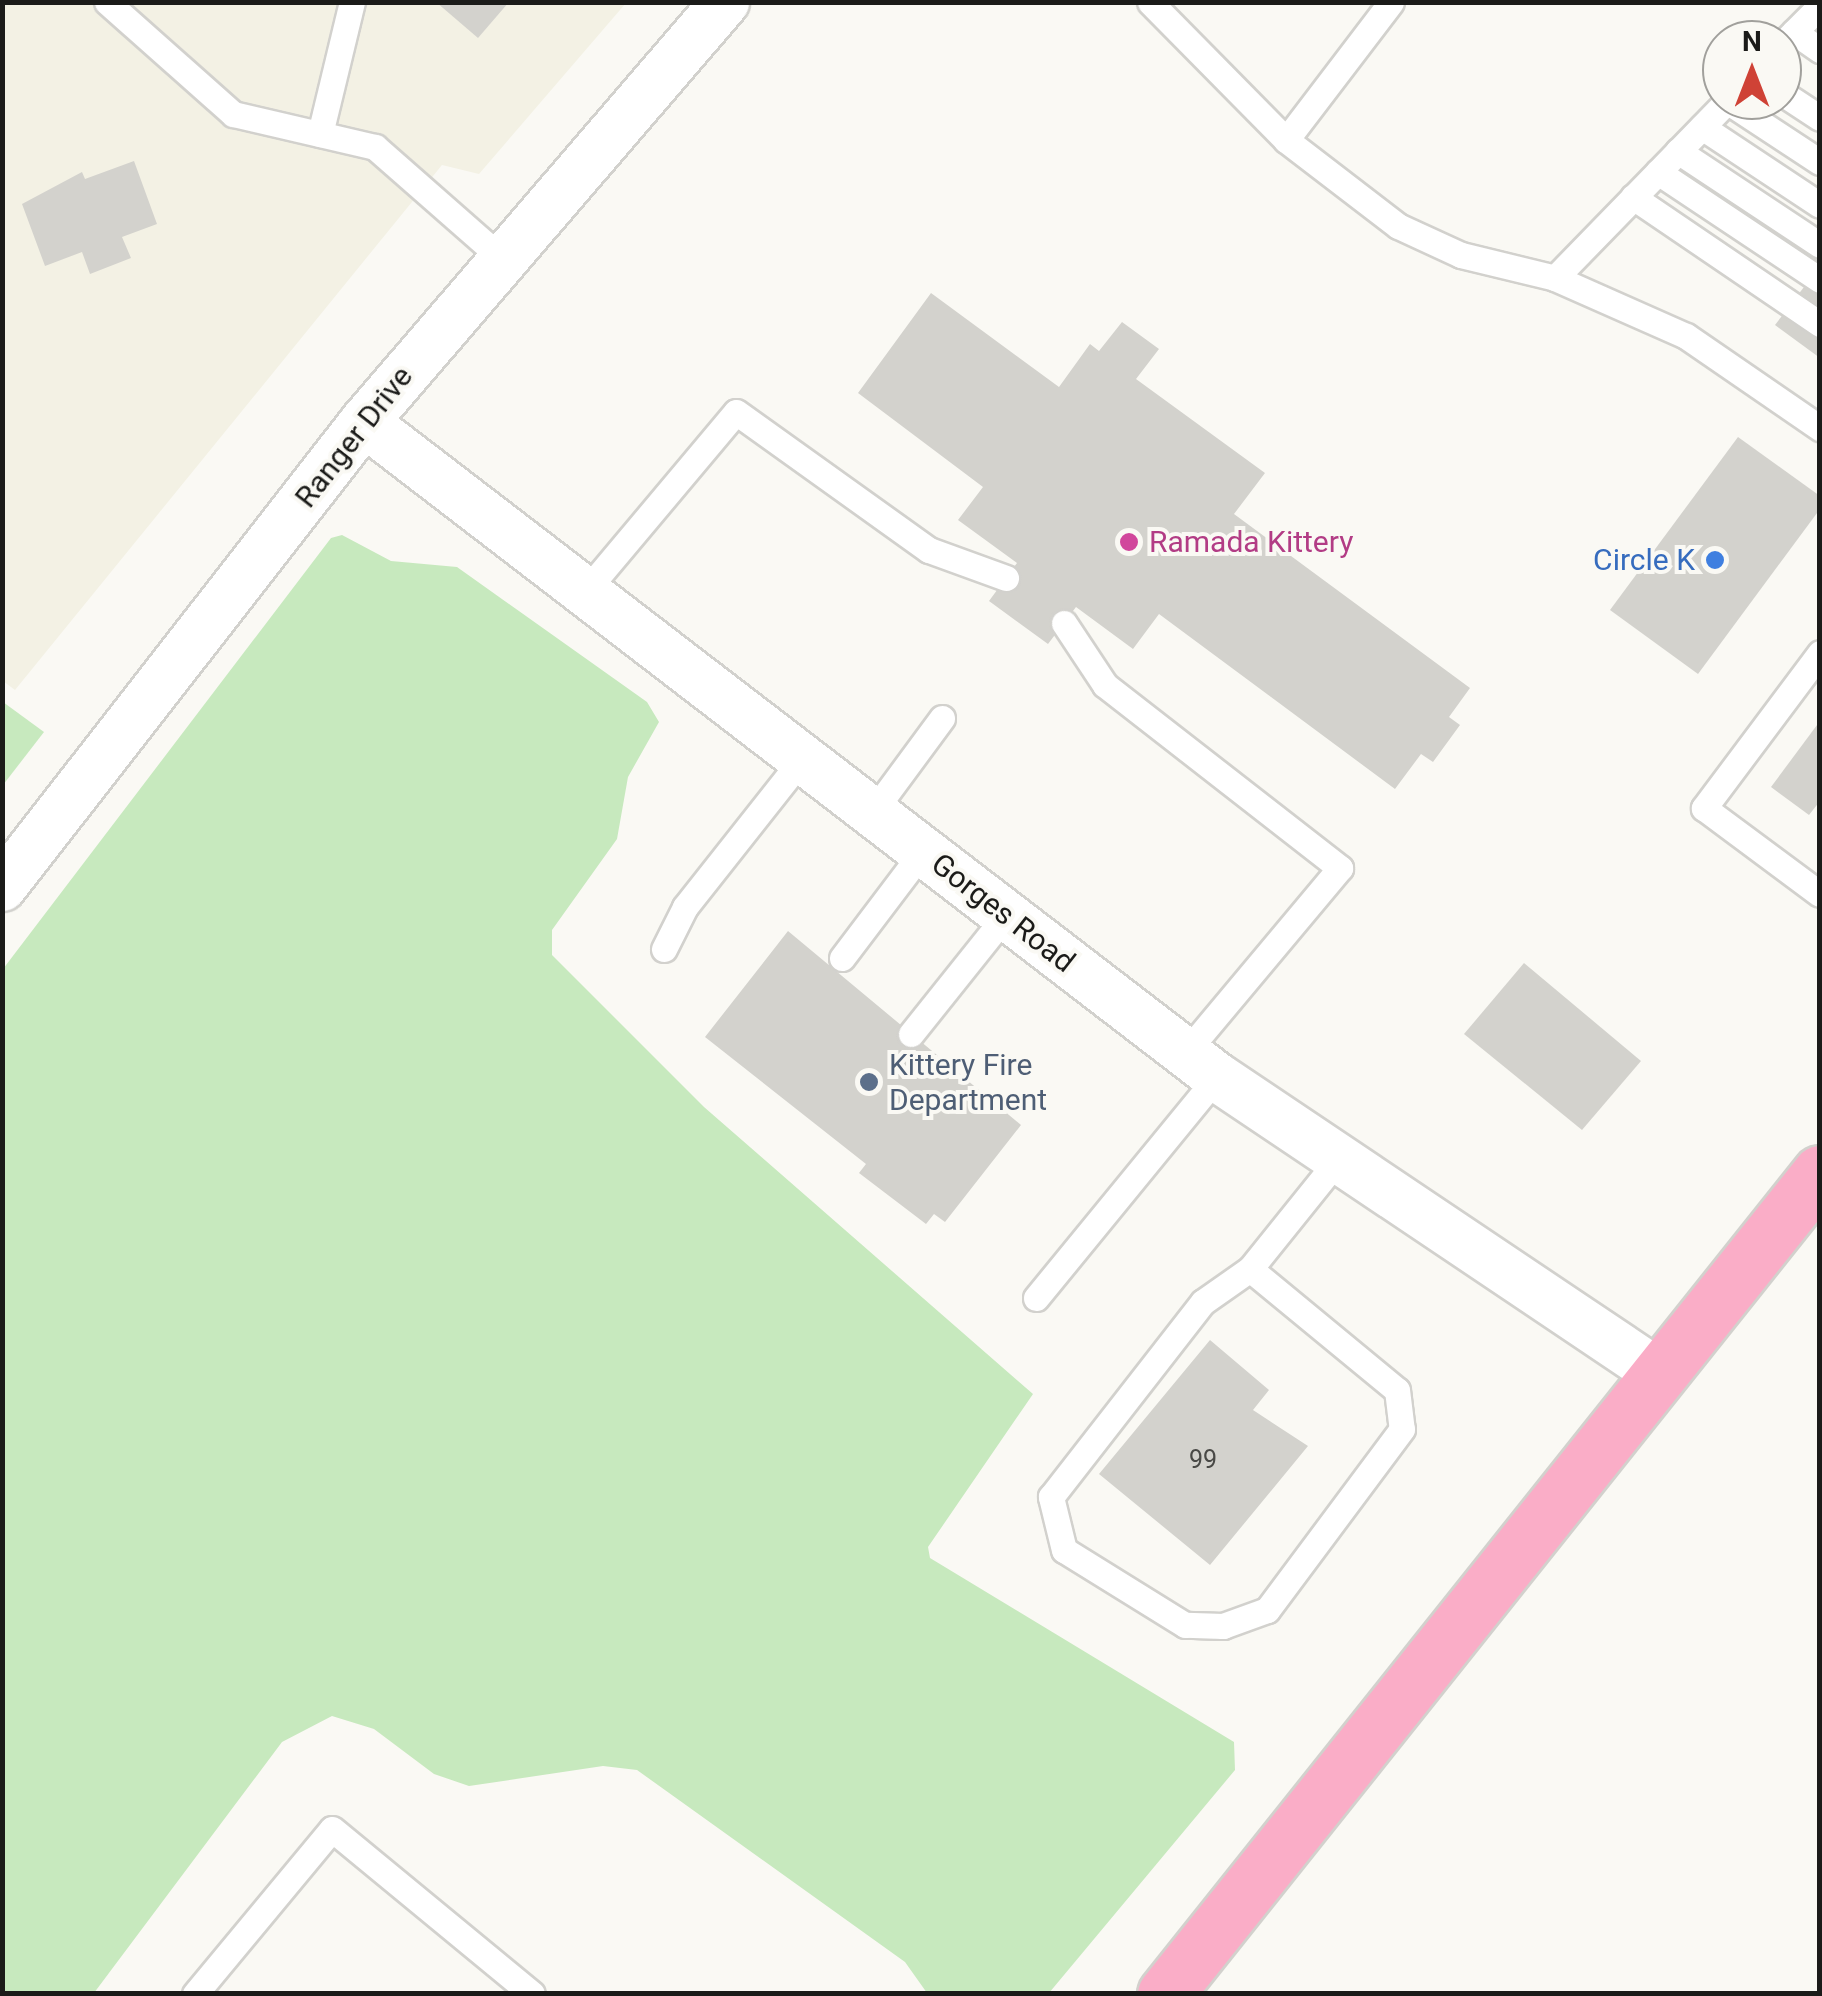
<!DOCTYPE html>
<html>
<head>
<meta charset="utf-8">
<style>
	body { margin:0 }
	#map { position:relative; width:1822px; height:1996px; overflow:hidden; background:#faf9f4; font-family:Roboto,sans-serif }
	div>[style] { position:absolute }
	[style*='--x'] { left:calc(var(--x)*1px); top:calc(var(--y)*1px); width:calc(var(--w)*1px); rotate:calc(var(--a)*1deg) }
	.built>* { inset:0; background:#f3f1e4 }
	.green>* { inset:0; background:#c7e9be }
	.building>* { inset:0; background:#d3d2cd }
	.roads { filter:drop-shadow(2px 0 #d2d1cd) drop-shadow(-2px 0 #d2d1cd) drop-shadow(0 2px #d2d1cd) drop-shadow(0 -2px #d2d1cd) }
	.service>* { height:25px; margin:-12.5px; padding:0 12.5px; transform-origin:12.5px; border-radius:12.5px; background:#fff }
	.minor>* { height:48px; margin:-24px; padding:0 24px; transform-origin:24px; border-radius:24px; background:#fff }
	.primary>* { height:55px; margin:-27.5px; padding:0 27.5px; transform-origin:27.5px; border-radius:27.5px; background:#faadc7 }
	.dots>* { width:28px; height:28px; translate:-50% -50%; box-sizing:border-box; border:5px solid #faf9f4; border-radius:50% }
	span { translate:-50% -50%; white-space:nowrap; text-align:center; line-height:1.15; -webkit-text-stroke:8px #faf9f4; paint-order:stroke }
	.number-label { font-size:25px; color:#494946 }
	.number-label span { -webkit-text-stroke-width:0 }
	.street-label { font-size:30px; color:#1b1b19 }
	.hotel-label { font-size:30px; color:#b23c85 }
	.left { translate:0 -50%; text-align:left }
	.shop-label { font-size:30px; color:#366cbe }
	.right { translate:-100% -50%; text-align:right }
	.service-label { font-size:30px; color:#4e5e75 }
	.frame { position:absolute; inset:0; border:5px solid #1b1b19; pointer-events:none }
	.north { position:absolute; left:1702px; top:20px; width:100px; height:100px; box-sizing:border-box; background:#faf9f4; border:2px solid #a1a09c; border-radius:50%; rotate:0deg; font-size:28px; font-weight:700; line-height:40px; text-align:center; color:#1b1b19 }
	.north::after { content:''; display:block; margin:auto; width:35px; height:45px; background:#cf4236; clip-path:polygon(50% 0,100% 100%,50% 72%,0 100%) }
</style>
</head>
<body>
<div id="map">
	<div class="built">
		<div style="clip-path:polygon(3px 3px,626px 3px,479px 174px,442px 165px,15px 690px,3px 681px)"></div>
	</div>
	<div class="green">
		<div style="clip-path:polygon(342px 535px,391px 561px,457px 567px,647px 702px,659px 722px,628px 777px,617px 839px,552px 930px,552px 955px,704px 1107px,1033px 1394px,928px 1547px,930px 1558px,1234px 1742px,1235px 1770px,1049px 1993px,927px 1993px,905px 1962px,637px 1770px,603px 1766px,469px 1786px,434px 1774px,374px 1729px,332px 1716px,282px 1742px,94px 1993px,3px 1993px,3px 969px,331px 538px)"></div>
		<div style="clip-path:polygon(3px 702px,44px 732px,3px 785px)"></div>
	</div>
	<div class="building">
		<div style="clip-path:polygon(436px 2px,509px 2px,478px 38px)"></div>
		<div style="clip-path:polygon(134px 161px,157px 224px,122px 237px,131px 258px,90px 274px,82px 252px,45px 266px,22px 204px,82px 172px,85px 179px)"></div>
		<div style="clip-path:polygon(1820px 266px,1820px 358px,1775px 325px)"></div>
		<div style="clip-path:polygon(931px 293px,1059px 387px,1090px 344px,1099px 351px,1122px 322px,1159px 349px,1136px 379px,1265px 473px,1234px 514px,1470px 688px,1449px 717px,1460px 725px,1433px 762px,1421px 754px,1395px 789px,1159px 614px,1133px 649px,1076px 607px,1048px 644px,989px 601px,1017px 563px,958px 520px,983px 487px,858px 393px)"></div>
		<div style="clip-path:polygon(1738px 437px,1820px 496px,1820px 509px,1698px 674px,1610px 610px)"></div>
		<div style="clip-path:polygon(1820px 721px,1820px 801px,1809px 815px,1771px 787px)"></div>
		<div style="clip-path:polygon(788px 931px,1021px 1125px,945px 1222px,934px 1214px,926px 1224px,859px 1173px,866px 1164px,705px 1037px)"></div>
		<div style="clip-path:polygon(1524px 963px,1641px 1061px,1582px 1130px,1464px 1034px)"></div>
		<div style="clip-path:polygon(1210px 1340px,1269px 1390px,1253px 1410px,1308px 1446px,1210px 1565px,1099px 1474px)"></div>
	</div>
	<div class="roads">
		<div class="service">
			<div style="--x:107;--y:2;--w:169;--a:41.6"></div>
			<div style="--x:233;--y:114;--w:146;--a:13.1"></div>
			<div style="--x:375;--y:147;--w:167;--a:41.3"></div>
			<div style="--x:1150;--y:2;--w:194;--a:45.4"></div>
			<div style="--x:1286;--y:140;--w:141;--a:37.5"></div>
			<div style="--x:1398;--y:226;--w:69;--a:24.7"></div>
			<div style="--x:1461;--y:255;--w:97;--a:13.7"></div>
			<div style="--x:1555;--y:278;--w:143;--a:23.9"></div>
			<div style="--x:1686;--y:336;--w:163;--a:34.5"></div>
			<div style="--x:1794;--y:32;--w:32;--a:35"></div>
			<div style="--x:1782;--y:44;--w:54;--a:-45"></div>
			<div style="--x:1782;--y:93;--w:45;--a:33.3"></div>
			<div style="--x:1727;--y:101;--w:111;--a:33.3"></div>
			<div style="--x:1702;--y:127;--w:141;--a:33.5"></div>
			<div style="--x:320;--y:134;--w:136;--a:-76.4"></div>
			<div style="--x:1286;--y:140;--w:173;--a:-52.7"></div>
			<div style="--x:1678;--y:151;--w:170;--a:33.5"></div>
			<div style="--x:1658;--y:172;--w:195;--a:33.7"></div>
			<div style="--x:1633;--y:197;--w:226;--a:34.2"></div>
			<div style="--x:1555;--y:278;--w:248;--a:-45.8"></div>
			<div style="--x:584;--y:593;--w:236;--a:-50"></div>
			<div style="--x:736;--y:412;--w:237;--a:35.6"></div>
			<div style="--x:929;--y:550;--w:82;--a:20"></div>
			<div style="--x:1064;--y:623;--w:74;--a:56.5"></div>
			<div style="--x:1105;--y:685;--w:298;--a:37.9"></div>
			<div style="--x:1340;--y:868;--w:239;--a:129.9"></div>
			<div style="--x:1820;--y:653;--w:194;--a:126.8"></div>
			<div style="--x:1704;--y:808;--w:144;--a:36.6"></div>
			<div style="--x:872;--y:813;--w:118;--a:-53.6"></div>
			<div style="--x:664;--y:949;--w:47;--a:-63.4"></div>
			<div style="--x:685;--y:907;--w:189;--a:-51.7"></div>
			<div style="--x:842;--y:958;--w:134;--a:-52.9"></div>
			<div style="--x:911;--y:1034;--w:152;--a:-51.4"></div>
			<div style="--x:1250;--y:1269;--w:190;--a:39.5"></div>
			<div style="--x:1397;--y:1390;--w:39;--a:83"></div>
			<div style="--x:1402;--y:1429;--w:226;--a:126.7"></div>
			<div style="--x:1267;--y:1610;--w:47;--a:160"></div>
			<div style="--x:1223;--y:1626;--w:38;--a:-178"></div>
			<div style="--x:1185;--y:1625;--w:142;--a:-148.2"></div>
			<div style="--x:1064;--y:1550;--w:55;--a:-103.8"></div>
			<div style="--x:1051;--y:1497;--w:247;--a:-52.1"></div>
			<div style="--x:1203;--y:1302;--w:57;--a:-35.1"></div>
			<div style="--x:1250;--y:1269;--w:144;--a:-51.2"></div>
			<div style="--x:1036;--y:1298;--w:286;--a:-50.7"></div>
			<div style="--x:195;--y:1994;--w:214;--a:-50.3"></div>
			<div style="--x:332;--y:1829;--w:259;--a:39.5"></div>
		</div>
		<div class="minor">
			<div style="--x:364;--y:422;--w:1075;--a:37.52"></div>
			<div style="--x:1217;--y:1077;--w:535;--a:33.87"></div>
			<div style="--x:2;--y:887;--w:589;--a:-52.1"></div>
			<div style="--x:364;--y:422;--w:554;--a:-49.32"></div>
		</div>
		<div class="primary">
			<div style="--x:1165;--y:1994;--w:1050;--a:-51.42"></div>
		</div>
	</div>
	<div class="dots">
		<div style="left:1129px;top:542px;background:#d1479c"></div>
		<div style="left:1715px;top:560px;background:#3f7fe0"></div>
		<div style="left:869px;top:1082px;background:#5c6f8a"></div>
	</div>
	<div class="number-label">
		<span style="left:1203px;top:1460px">99</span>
	</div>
	<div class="street-label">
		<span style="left:354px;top:437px;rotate:-52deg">Ranger Drive</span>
		<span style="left:1003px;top:913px;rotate:38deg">Gorges Road</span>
	</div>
	<div class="hotel-label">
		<span class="left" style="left:1149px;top:542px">Ramada Kittery</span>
	</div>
	<div class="shop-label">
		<span class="right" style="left:1695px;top:560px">Circle K</span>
	</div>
	<div class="service-label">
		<span class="left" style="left:889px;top:1082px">Kittery Fire<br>Department</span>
	</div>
	<div class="frame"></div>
	<div class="north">N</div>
</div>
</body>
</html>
